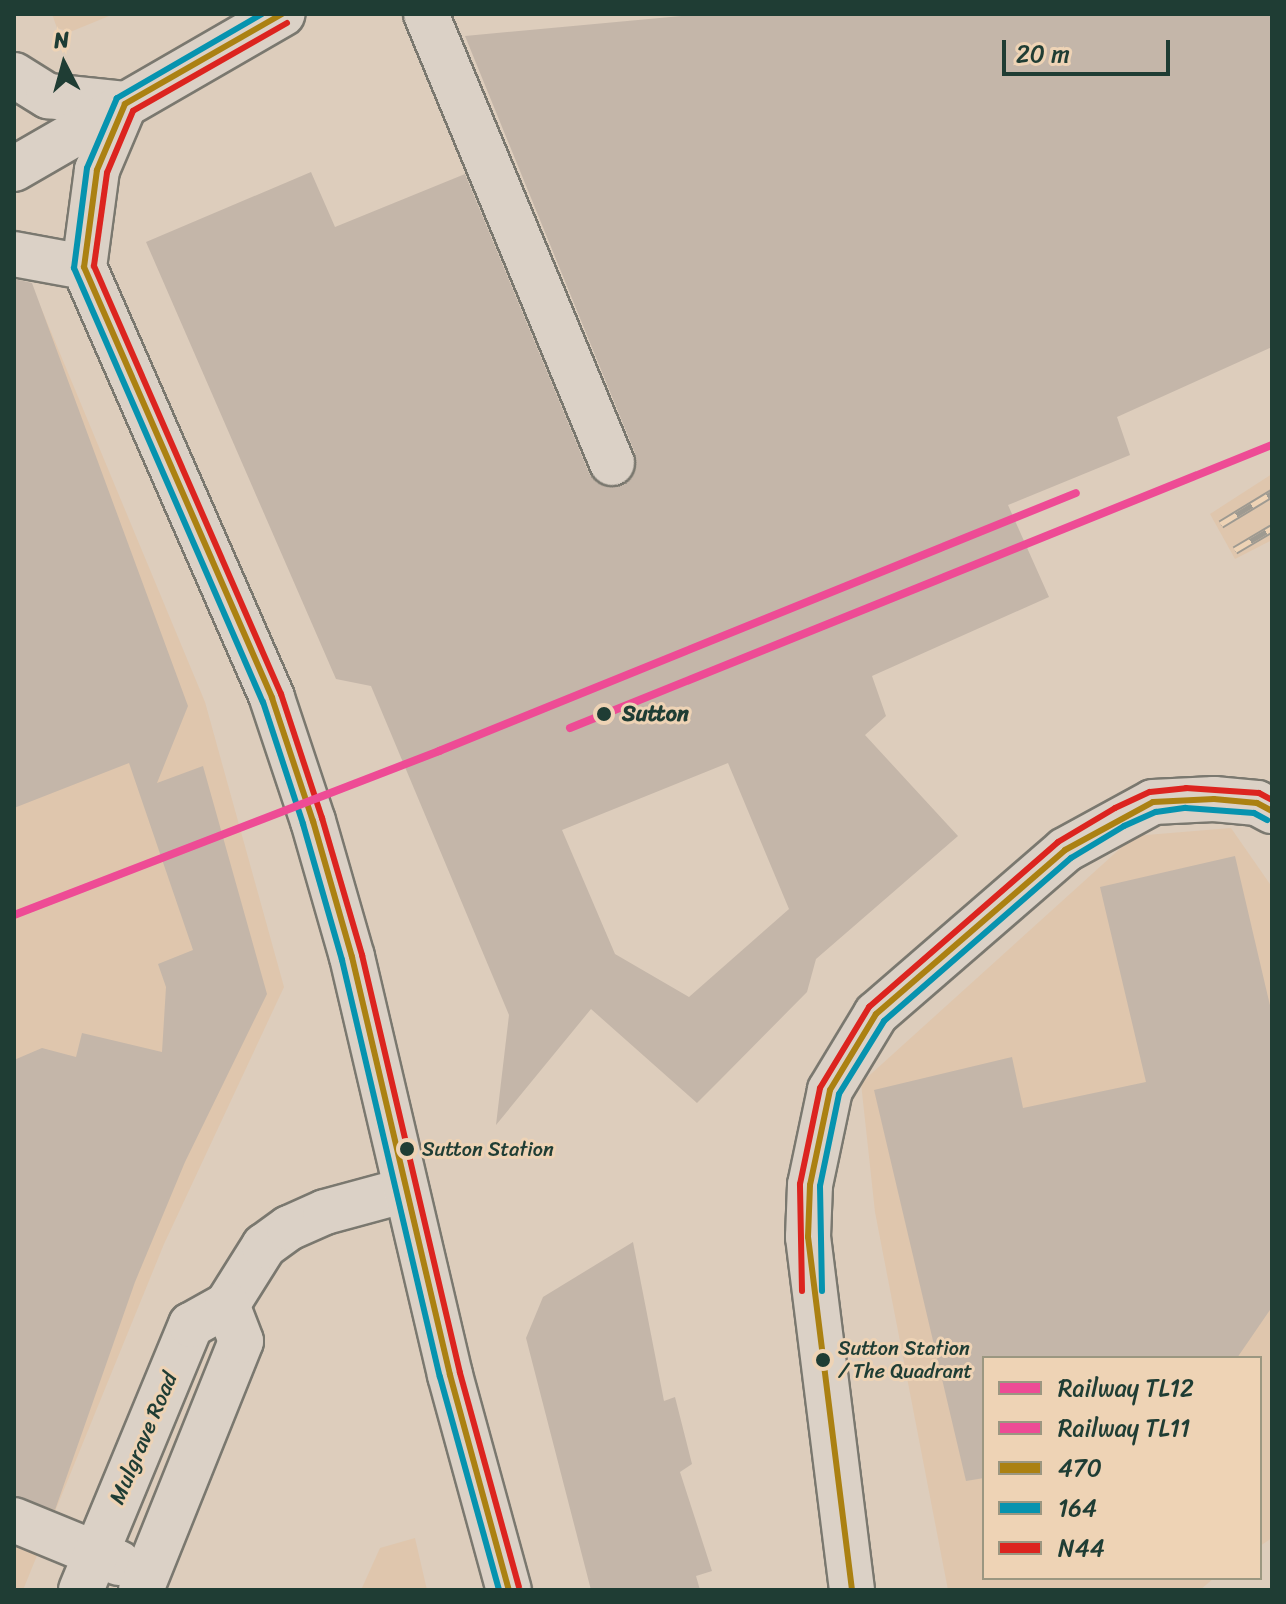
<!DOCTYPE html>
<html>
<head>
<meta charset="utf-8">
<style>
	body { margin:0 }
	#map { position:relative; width:1286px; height:1604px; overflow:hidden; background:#ddcdbc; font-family:Sriracha,sans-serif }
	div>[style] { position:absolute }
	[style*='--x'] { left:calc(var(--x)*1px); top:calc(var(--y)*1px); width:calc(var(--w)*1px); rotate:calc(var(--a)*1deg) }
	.built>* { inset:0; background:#dfc6ad }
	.building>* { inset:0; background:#c4b6a9 }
	.roads { filter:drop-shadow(2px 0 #7a786f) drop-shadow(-2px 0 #7a786f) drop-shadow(0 2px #7a786f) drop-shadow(0 -2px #7a786f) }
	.minor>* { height:44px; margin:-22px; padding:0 22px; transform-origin:22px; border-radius:22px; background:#dbd1c6 }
	.major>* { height:44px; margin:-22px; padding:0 22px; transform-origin:22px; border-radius:22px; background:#dbd1c6 }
	.highway>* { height:44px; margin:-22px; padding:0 22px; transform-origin:22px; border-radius:22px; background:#dbd1c6 }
	.rail>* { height:9px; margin-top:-4.5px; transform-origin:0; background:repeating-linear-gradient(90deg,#eed3b5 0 18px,#9e9a91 0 36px); box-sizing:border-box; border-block:2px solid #9e9a91 }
	.bus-1>* { height:6px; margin:-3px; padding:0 3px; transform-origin:3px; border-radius:3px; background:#ab8112 }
	.bus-2>* { height:6px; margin:-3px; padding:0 3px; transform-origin:3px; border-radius:3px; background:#0693af }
	.bus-3>* { height:6px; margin:-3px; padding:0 3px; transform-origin:3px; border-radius:3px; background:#dc241f }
	.rail-1>* { height:8px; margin:-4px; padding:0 4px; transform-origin:4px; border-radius:4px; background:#ee4b95 }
	.rail-2>* { height:8px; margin:-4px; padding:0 4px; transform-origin:4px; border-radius:4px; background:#ee4b95 }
	.dots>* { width:22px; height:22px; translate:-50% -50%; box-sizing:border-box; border:4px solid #eed3b5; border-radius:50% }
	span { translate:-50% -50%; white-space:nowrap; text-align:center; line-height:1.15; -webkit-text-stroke:6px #eed3b5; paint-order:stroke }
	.bus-label { font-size:20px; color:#1f3d34 }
	.left { translate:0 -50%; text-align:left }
	.stop-label { font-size:22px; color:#1f3d34; font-weight:700 }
	.street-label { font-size:22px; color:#1f3d34 }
	.frame { position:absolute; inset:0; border:16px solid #1f3d34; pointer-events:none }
	.legend { position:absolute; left:982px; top:1356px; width:280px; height:224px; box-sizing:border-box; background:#eed3b5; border:2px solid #9b9781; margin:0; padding:10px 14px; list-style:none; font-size:24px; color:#1f3d34 }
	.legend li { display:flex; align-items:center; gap:16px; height:40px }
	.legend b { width:40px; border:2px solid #9b9781 }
	.north { position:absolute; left:24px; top:24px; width:80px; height:80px; -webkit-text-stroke:6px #eed3b5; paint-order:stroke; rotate:354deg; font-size:22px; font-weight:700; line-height:32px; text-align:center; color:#1f3d34 }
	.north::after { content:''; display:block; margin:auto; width:28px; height:36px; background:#1f3d34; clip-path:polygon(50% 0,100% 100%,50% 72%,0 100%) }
	.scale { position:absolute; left:1002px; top:40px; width:168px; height:36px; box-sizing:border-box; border:4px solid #1f3d34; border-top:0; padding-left:10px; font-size:24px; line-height:28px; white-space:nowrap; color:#1f3d34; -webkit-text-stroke:6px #eed3b5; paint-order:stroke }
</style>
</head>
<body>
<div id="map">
	<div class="built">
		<div style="clip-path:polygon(52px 14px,114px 14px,70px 32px,57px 28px)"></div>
		<div style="clip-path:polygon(14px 292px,39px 303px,205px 702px,284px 987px,164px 1244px,23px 1590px,14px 1590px)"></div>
		<div style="clip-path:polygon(1272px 474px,1272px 540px,1235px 559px,1210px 514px)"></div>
		<div style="clip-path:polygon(1231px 828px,1272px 887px,1272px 1538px,1260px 1546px,1260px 1358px,984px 1358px,984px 1578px,1214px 1578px,1200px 1590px,948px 1590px,875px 1212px,861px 1083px,1134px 836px)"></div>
		<div style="clip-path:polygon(415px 1538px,427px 1590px,361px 1590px,380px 1548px)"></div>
	</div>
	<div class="building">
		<div style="clip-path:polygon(evenodd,703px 14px,1272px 14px,1272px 347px,1117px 417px,1130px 455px,1008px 505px,1049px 597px,872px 676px,886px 716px,865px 735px,958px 836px,816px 959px,807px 992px,719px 1081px,697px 1103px,591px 1009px,496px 1125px,509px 1015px,371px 686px,336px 679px,146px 242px,311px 172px,335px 227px,465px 174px,589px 473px,597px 483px,621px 486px,632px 478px,635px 453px,465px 36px,703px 14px,728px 763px,789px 909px,689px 997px,615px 954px,562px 830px,728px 763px)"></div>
		<div style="clip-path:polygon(14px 279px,32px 283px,188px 706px,157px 783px,203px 766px,267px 994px,185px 1162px,135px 1282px,55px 1510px,14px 1496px,14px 1060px,42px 1048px,76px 1057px,82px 1033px,162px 1052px,166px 987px,158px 964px,193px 950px,129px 763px,14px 808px)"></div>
		<div style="clip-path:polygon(1235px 856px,1272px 1014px,1272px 1307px,1237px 1358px,984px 1358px,984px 1478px,966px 1481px,874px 1090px,1012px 1057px,1023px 1108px,1146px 1082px,1100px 887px)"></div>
		<div style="clip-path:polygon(633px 1242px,664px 1401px,675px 1397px,692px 1464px,680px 1472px,712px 1571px,696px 1576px,700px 1590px,591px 1590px,526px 1338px,543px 1297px)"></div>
	</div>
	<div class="roads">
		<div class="minor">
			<div style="--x:426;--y:14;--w:486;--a:67.5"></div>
			<div style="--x:14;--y:75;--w:40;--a:32"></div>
			<div style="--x:48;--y:96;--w:77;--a:5.9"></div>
			<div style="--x:14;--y:1520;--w:113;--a:22.3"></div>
			<div style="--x:81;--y:1590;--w:287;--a:-67.5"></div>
			<div style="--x:191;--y:1325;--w:41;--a:-29.1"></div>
			<div style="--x:227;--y:1305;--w:70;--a:-57.9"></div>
			<div style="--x:264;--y:1246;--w:31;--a:-36"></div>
			<div style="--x:289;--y:1228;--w:39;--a:-24"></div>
			<div style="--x:325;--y:1212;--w:84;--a:-15.2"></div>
			<div style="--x:141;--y:1590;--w:268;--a:-68.1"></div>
			<div style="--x:241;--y:1341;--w:39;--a:-111"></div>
			<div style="--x:852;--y:1590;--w:356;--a:-97.1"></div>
			<div style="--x:808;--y:1237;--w:52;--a:-87.8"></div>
			<div style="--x:810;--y:1185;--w:97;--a:-78.1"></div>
			<div style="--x:830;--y:1090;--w:89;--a:-58.8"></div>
			<div style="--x:876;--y:1014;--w:250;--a:-40.9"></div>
			<div style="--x:1065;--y:850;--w:100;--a:-28.6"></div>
			<div style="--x:1153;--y:802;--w:61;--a:-2.8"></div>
			<div style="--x:1214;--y:799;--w:43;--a:5.3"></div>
			<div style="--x:1257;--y:803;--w:17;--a:28"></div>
		</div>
		<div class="major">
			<div style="--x:125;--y:104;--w:72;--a:113"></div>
			<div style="--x:97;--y:170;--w:98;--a:97.6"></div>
			<div style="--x:84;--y:267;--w:470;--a:66.4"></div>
			<div style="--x:272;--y:698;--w:130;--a:71.6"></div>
			<div style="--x:313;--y:821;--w:141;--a:74"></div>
			<div style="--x:352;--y:957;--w:429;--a:76.8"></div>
			<div style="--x:450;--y:1375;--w:223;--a:74.7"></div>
			<div style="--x:14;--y:254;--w:71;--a:10.5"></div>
		</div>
		<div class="highway">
			<div style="--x:14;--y:169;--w:310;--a:-30"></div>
		</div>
	</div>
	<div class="rail">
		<div style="--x:1221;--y:524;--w:60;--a:-31.3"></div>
		<div style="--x:1235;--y:550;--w:43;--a:-30.7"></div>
	</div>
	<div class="bus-1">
		<div style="--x:282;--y:14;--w:181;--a:150.2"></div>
		<div style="--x:125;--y:104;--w:72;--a:113"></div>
		<div style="--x:97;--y:170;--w:98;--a:97.6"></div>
		<div style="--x:84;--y:267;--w:470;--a:66.4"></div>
		<div style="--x:272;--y:698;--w:130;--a:71.6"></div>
		<div style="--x:313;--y:821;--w:141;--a:74"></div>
		<div style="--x:352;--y:957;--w:429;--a:76.8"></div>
		<div style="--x:450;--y:1375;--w:223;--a:74.7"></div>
		<div style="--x:852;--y:1590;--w:356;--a:-97.1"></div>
		<div style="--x:808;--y:1237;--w:52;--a:-87.8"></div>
		<div style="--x:810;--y:1185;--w:97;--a:-78.1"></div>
		<div style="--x:830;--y:1090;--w:89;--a:-58.8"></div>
		<div style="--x:876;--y:1014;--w:250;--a:-40.9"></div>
		<div style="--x:1065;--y:850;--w:100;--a:-28.6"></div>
		<div style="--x:1153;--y:802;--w:61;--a:-2.8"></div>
		<div style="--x:1214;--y:799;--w:43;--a:5.3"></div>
		<div style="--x:1257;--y:803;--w:17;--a:28"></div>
	</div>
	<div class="bus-2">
		<div style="--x:262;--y:14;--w:168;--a:149.9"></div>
		<div style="--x:117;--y:98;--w:76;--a:113.2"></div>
		<div style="--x:87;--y:168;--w:101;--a:97.4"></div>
		<div style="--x:74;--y:268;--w:473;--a:66.5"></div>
		<div style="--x:263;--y:702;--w:128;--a:71.8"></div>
		<div style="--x:303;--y:824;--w:141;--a:74"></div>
		<div style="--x:342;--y:960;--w:428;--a:76.8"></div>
		<div style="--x:440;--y:1377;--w:221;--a:74.5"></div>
		<div style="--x:822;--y:1291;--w:105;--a:-91.1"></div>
		<div style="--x:820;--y:1186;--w:94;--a:-78.3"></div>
		<div style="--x:839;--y:1094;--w:86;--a:-58.3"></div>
		<div style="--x:884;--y:1021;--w:248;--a:-41.1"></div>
		<div style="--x:1071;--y:858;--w:62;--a:-31.1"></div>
		<div style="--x:1124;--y:826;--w:35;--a:-24"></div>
		<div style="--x:1156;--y:812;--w:30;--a:-8"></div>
		<div style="--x:1186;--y:808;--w:68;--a:4.2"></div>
		<div style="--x:1254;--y:813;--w:15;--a:28"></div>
	</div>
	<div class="bus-3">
		<div style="--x:287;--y:23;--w:177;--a:150.3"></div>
		<div style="--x:133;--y:111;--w:67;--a:112.8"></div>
		<div style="--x:107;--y:173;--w:94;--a:98"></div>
		<div style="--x:94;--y:266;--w:467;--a:66.4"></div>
		<div style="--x:281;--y:694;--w:131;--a:71.7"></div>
		<div style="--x:322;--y:818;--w:143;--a:73.7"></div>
		<div style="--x:362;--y:955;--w:429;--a:76.8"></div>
		<div style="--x:460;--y:1373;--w:222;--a:74.6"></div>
		<div style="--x:802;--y:1291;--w:107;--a:-91.1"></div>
		<div style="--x:800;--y:1184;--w:98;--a:-78.2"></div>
		<div style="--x:820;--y:1088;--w:95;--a:-58.8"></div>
		<div style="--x:869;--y:1007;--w:251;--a:-41.1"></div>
		<div style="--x:1058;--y:842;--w:66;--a:-30.8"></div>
		<div style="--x:1115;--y:808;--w:38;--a:-25"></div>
		<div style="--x:1150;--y:792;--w:36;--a:-6"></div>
		<div style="--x:1186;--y:788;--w:73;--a:3.9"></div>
		<div style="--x:1259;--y:793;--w:15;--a:28"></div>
	</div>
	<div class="rail-1">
		<div style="--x:14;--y:915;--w:456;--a:-21.1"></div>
		<div style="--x:439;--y:751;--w:687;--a:-22.05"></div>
	</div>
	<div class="rail-2">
		<div style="--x:570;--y:728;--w:757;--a:-21.96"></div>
	</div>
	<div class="dots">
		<div style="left:604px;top:714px;background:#1f3d34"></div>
		<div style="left:407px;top:1149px;background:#1f3d34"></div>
		<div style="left:823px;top:1360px;background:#1f3d34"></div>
	</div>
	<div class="bus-label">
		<span class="left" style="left:422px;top:1149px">Sutton Station</span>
		<span class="left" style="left:838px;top:1360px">Sutton Station<br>/ The Quadrant</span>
	</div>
	<div class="stop-label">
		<span class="left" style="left:622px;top:714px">Sutton</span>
	</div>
	<div class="street-label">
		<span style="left:143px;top:1438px;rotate:-67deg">Mulgrave Road</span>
	</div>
	<div class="frame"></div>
	<ul class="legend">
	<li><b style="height:10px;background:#ee4b95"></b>Railway TL12</li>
	<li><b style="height:10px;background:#ee4b95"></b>Railway TL11</li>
	<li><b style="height:10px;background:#ab8112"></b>470</li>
	<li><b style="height:10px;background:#0693af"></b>164</li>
	<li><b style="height:10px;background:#dc241f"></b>N44</li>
	</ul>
	<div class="north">N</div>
	<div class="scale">20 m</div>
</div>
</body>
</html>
